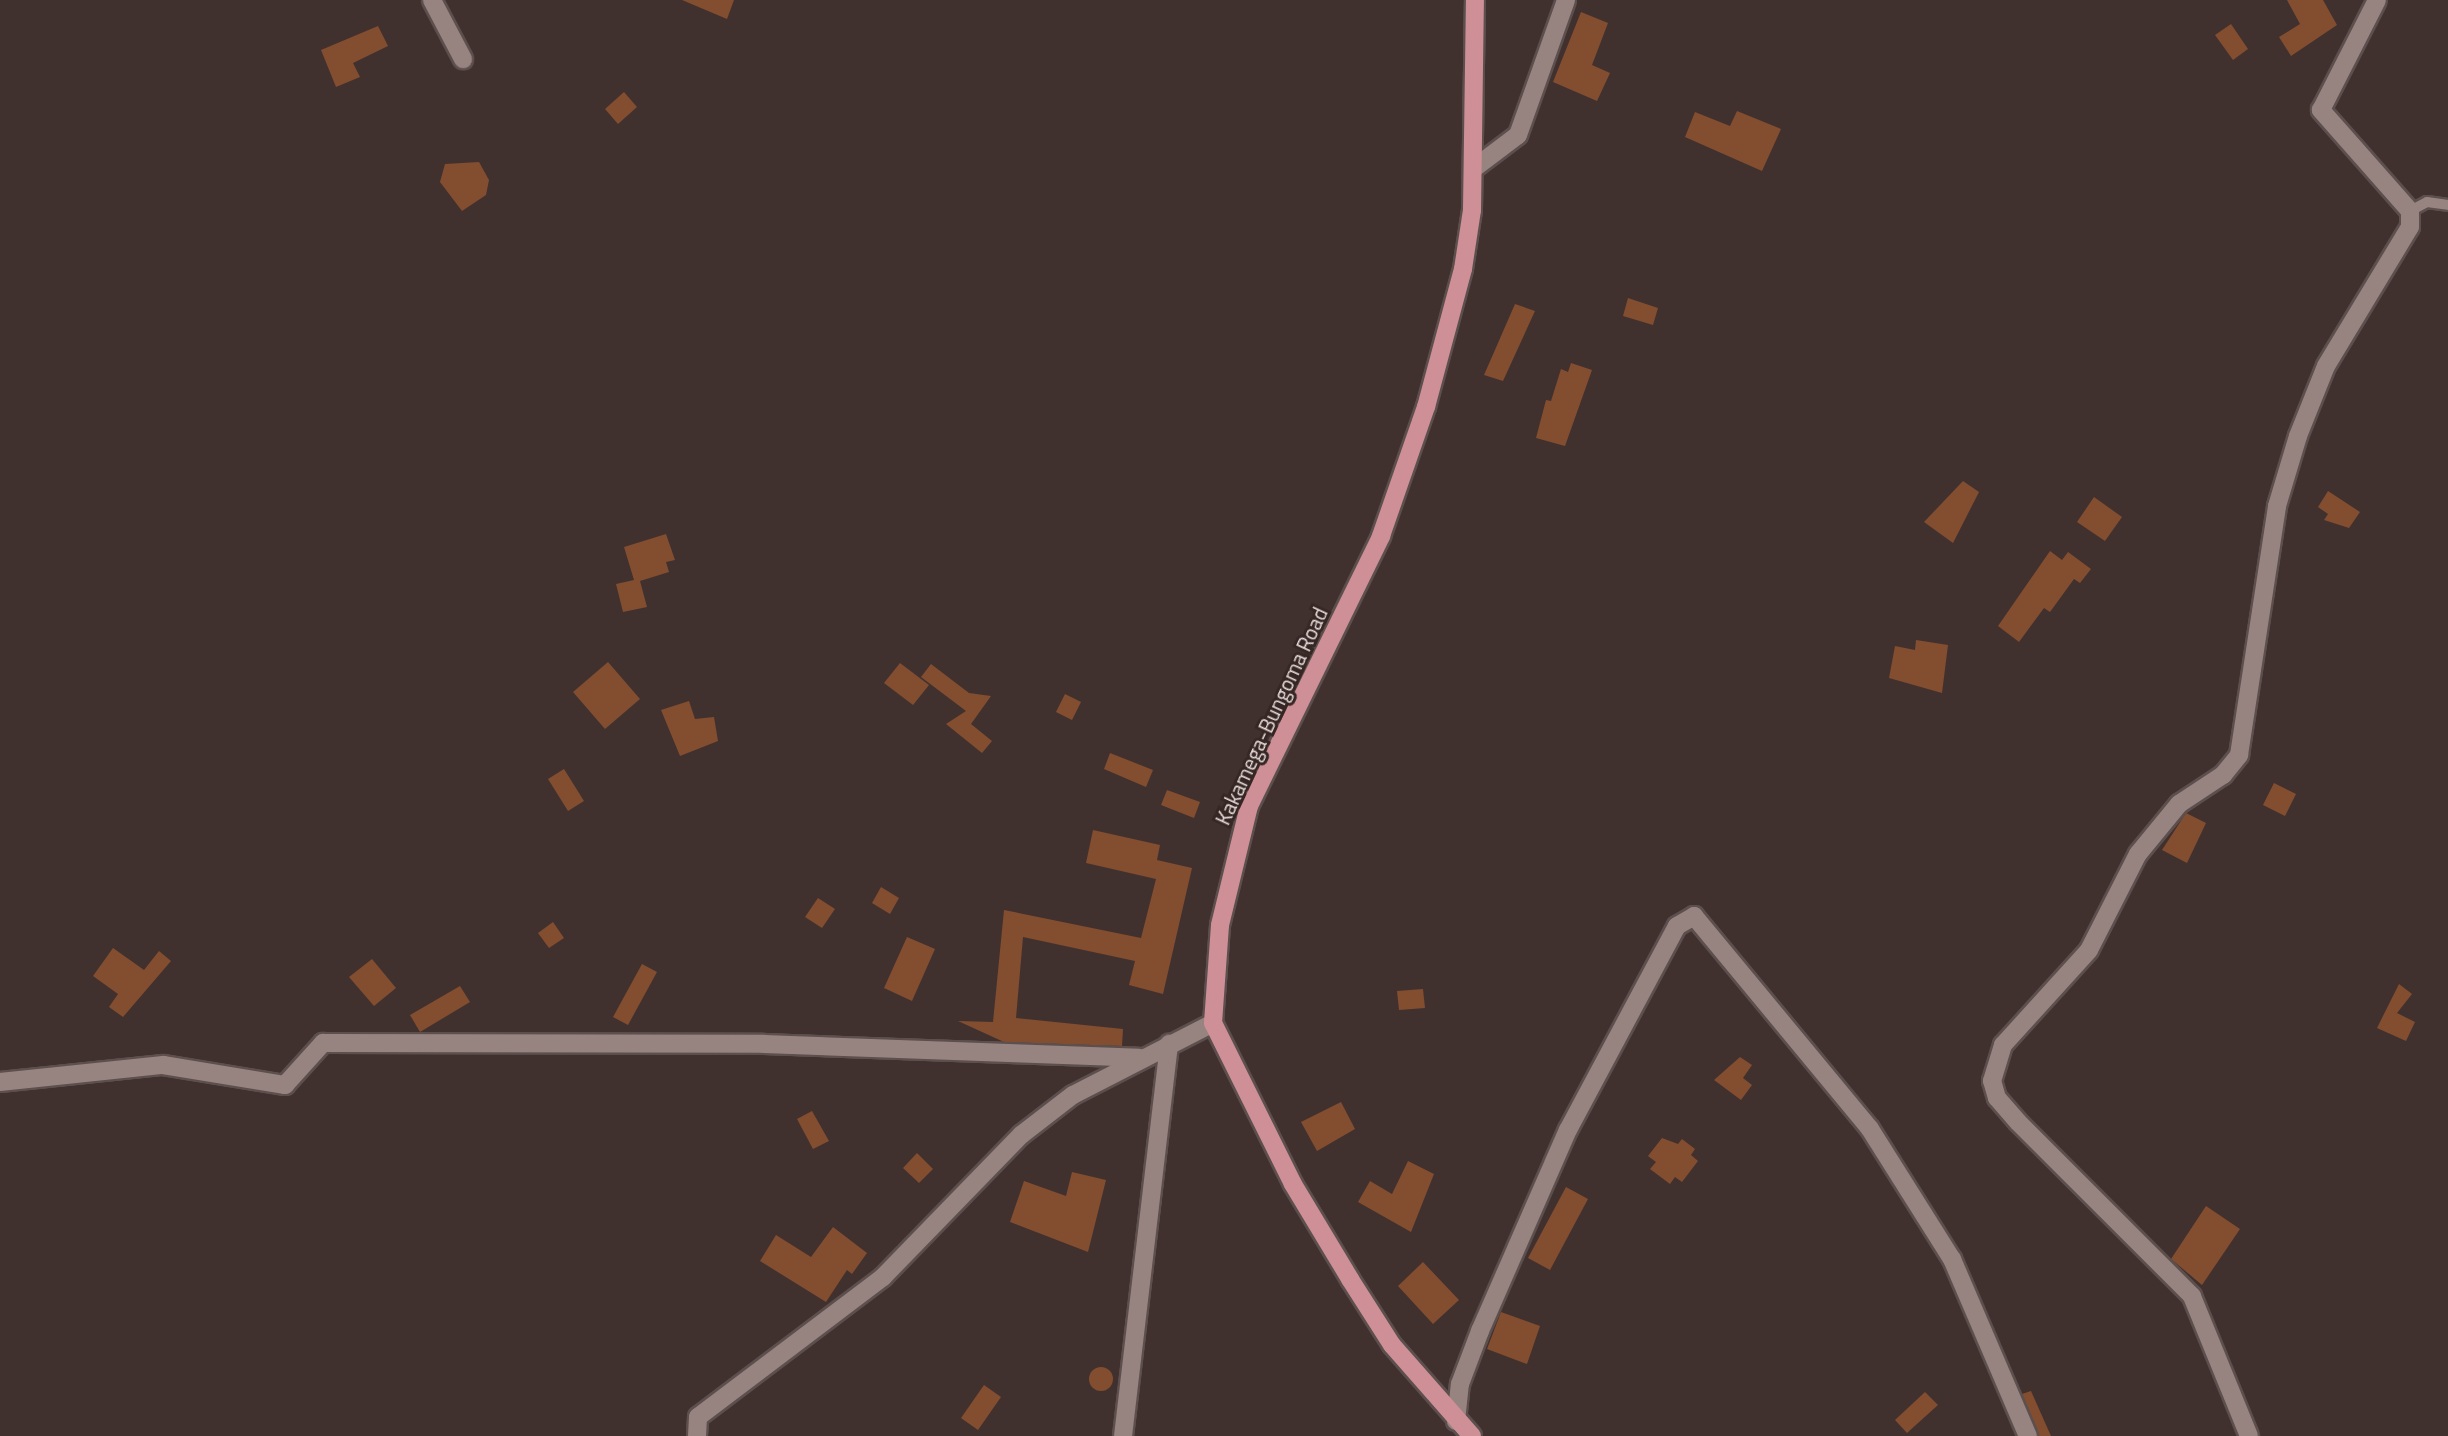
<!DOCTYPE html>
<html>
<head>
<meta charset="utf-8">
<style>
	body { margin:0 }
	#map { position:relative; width:2448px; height:1436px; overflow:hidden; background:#41312e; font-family:"Titillium Web",sans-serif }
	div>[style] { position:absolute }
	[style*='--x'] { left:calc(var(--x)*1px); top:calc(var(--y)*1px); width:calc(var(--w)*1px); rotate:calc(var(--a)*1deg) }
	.building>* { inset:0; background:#834d30 }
	.round { border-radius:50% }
	.roads { filter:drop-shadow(2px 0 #5c4f4d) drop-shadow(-2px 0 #5c4f4d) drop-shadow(0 2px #5c4f4d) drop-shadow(0 -2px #5c4f4d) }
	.lane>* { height:10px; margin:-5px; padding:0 5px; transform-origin:5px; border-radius:5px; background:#978480 }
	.street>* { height:18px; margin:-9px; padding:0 9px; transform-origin:9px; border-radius:9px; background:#978480 }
	.primary>* { height:18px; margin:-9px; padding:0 9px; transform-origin:9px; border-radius:9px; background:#ce8f96 }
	span { translate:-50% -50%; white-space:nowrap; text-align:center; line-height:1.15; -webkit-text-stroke:6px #362724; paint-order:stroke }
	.street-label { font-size:21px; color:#e6dcda }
</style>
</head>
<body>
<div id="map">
	<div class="building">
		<div style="clip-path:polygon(682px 0,734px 0,727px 19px)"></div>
		<div style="clip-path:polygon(2287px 0,2323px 0,2337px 25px,2291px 56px,2279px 37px,2300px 24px)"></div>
		<div style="clip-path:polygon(1581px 12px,1608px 23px,1592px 65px,1610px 73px,1597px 101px,1553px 82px)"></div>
		<div style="clip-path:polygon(2231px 24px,2248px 49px,2233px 60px,2215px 35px)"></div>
		<div style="clip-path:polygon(378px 26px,388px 46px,353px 63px,360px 77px,336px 87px,321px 50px)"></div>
		<div style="clip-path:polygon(624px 92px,637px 107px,618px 124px,605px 109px)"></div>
		<div style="clip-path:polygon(1737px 111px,1781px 129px,1762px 171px,1685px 137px,1695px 112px,1730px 126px)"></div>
		<div style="clip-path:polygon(479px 162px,489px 180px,486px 195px,462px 211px,440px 182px,445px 164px)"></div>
		<div style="clip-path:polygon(1628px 298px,1658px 308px,1653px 325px,1623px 316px)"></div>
		<div style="clip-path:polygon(1515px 304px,1535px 311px,1503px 381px,1484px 375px)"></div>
		<div style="clip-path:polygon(1571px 363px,1592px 370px,1565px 446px,1536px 438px,1546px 400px,1551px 401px,1561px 369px,1568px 372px)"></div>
		<div style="clip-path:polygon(1963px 481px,1979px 492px,1953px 543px,1924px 522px)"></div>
		<div style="clip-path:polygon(2328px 491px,2360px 512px,2349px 528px,2324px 520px,2328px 514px,2318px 507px)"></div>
		<div style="clip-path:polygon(2094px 497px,2122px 517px,2105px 541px,2077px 522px)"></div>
		<div style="clip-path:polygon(666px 534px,675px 560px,666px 562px,669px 572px,640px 581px,647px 607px,623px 612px,616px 584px,634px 580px,624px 547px)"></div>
		<div style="clip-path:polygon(2050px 551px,2062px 560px,2068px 552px,2091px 569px,2080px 583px,2074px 579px,2050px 612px,2044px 608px,2019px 642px,1998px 626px)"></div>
		<div style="clip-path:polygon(1916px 640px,1948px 645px,1942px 693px,1889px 678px,1895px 646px,1915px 650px)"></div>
		<div style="clip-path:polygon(608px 662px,640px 699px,605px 729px,573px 692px)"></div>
		<div style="clip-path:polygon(900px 663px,929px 685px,913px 705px,884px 683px)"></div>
		<div style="clip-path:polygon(931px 664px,969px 693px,991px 696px,971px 724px,992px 741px,982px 753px,946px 724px,966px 711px,921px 677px)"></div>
		<div style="clip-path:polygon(1065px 694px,1081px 702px,1072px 720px,1056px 712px)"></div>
		<div style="clip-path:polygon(689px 701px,695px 719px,714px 717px,718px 741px,680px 756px,661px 710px)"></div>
		<div style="clip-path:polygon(1110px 753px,1153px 770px,1146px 787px,1104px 769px)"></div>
		<div style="clip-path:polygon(564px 769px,584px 801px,568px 811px,548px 779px)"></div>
		<div style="clip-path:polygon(2274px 783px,2296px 794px,2285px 816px,2263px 805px)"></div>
		<div style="clip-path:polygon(1167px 790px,1200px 802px,1194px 818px,1161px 805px)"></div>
		<div style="clip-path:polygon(2186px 813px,2206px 823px,2187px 863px,2162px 850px)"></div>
		<div style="clip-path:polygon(1093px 830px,1160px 845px,1157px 860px,1192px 868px,1163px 994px,1129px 985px,1135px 961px,1023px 937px,1016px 1018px,1123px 1029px,1122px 1046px,1004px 1042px,958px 1021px,993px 1022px,1004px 910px,1141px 938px,1156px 879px,1086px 863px)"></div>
		<div style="clip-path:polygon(881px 887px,899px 898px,890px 914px,872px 903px)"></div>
		<div style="clip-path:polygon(818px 898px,835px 909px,822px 928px,805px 917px)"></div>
		<div style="clip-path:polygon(553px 922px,564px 938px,549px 948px,538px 933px)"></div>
		<div style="clip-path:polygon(907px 937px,935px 949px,912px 1001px,884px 988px)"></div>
		<div style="clip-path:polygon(113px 948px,144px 970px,159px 951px,171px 961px,123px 1017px,109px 1007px,118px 994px,93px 976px)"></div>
		<div style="clip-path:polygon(372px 959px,396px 988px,374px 1006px,349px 977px)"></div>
		<div style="clip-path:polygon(642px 964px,657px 972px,628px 1025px,613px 1017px)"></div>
		<div style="clip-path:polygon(2399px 984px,2412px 994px,2397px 1013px,2415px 1022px,2406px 1041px,2377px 1028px)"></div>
		<div style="clip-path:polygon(460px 986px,470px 1002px,420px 1032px,410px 1015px)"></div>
		<div style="clip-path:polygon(1423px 989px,1425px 1008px,1399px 1010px,1397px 991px)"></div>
		<div style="clip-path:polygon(1740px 1057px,1752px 1065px,1743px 1078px,1752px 1085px,1741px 1100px,1714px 1080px)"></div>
		<div style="clip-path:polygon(1341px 1102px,1355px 1129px,1317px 1151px,1301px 1122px)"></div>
		<div style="clip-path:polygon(812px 1111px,829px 1141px,813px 1149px,797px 1119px)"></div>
		<div style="clip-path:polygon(1662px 1138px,1678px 1144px,1682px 1139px,1695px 1149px,1691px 1155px,1698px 1161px,1682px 1182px,1675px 1177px,1670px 1184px,1650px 1169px,1656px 1162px,1648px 1156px)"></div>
		<div style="clip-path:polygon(917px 1153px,933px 1169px,919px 1183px,903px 1168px)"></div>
		<div style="clip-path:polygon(1408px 1161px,1434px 1174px,1411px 1232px,1358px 1202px,1370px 1181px,1392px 1194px)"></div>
		<div style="clip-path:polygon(1072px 1172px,1106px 1180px,1088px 1252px,1010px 1222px,1024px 1181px,1066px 1196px)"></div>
		<div style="clip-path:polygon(1566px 1187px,1588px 1199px,1550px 1270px,1528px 1258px)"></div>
		<div style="clip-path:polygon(2206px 1206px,2240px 1229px,2202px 1285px,2171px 1259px)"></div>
		<div style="clip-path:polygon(833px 1227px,867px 1253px,852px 1274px,847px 1270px,826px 1302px,760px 1261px,776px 1235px,811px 1257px)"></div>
		<div style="clip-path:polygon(1423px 1262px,1459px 1300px,1433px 1324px,1398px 1286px)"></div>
		<div style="clip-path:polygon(1501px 1312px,1540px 1326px,1527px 1364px,1487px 1349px)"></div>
		<div class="round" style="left:1089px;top:1367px;width:24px;height:24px"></div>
		<div style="clip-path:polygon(984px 1385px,1001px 1397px,978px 1430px,961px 1418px)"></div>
		<div style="clip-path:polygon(2031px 1391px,2051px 1436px,2039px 1436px,2022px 1394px)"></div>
		<div style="clip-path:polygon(1925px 1392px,1938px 1405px,1907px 1433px,1895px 1420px)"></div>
	</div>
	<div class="roads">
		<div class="lane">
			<div style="--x:2410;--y:211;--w:19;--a:-28"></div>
			<div style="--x:2427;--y:202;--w:21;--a:8"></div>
		</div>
		<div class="street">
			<div style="--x:432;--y:0;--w:67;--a:62.3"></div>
			<div style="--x:1473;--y:169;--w:56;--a:-37.1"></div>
			<div style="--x:1518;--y:135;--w:143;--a:-70.4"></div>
			<div style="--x:0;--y:1082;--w:164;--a:-6"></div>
			<div style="--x:163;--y:1065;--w:124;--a:9.3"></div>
			<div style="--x:285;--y:1085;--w:57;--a:-47.9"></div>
			<div style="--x:323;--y:1043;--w:441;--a:0.1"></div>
			<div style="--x:764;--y:1044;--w:375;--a:2.1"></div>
			<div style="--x:1456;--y:1421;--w:37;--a:-84"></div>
			<div style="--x:1460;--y:1384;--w:57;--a:-69.3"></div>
			<div style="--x:1480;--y:1331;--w:219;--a:-66.4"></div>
			<div style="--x:1568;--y:1130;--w:231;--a:-61.9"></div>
			<div style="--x:1677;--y:926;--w:20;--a:-30"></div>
			<div style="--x:1694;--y:916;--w:276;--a:50.4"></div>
			<div style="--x:1870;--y:1129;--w:154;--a:57.8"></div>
			<div style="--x:1952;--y:1259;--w:193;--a:66.8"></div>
			<div style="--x:697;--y:1436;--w:19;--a:-87"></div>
			<div style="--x:698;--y:1417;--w:232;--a:-37.1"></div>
			<div style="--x:883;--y:1277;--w:198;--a:-45.8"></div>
			<div style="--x:1021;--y:1135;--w:66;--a:-37.6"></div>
			<div style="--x:1073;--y:1095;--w:157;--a:-27.2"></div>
			<div style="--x:1123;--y:1436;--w:395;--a:-83.3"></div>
			<div style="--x:2249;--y:1436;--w:151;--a:-112.2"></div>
			<div style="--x:2192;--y:1296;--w:246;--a:-135"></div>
			<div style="--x:2018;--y:1122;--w:32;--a:-131"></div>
			<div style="--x:1997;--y:1098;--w:18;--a:-106"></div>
			<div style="--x:1992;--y:1081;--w:38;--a:-73"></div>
			<div style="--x:2003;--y:1045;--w:128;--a:-47.8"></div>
			<div style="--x:2089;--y:950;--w:108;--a:-63"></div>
			<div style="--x:2138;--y:854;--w:65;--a:-50.6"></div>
			<div style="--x:2179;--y:804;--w:53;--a:-33.4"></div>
			<div style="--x:2223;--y:775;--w:26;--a:-51"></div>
			<div style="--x:2239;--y:755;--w:252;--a:-81.3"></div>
			<div style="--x:2277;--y:506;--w:73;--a:-73.3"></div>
			<div style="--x:2298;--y:436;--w:75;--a:-68.2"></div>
			<div style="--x:2326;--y:366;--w:162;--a:-58.9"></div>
			<div style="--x:2410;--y:227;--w:16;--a:-90"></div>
			<div style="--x:2410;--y:211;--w:135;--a:-131.4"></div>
			<div style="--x:2321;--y:110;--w:123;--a:-63"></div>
		</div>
		<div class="primary">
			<div style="--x:1472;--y:1436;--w:121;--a:-131.3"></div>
			<div style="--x:1392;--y:1345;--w:78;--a:-122.5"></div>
			<div style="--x:1350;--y:1279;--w:111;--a:-121"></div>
			<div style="--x:1293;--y:1184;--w:180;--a:-116.4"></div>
			<div style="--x:1213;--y:1023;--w:98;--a:-85.9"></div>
			<div style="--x:1220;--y:925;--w:122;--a:-76.3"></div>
			<div style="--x:1249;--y:806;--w:301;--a:-63.9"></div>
			<div style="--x:1381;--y:536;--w:137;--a:-70.8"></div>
			<div style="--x:1426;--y:407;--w:143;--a:-75"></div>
			<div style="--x:1463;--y:269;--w:60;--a:-81.3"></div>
			<div style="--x:1472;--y:210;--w:210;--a:-89.2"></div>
		</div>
	</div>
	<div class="street-label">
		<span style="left:1271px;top:716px;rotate:-65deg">Kakamega-Bungoma Road</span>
	</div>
</div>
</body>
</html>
